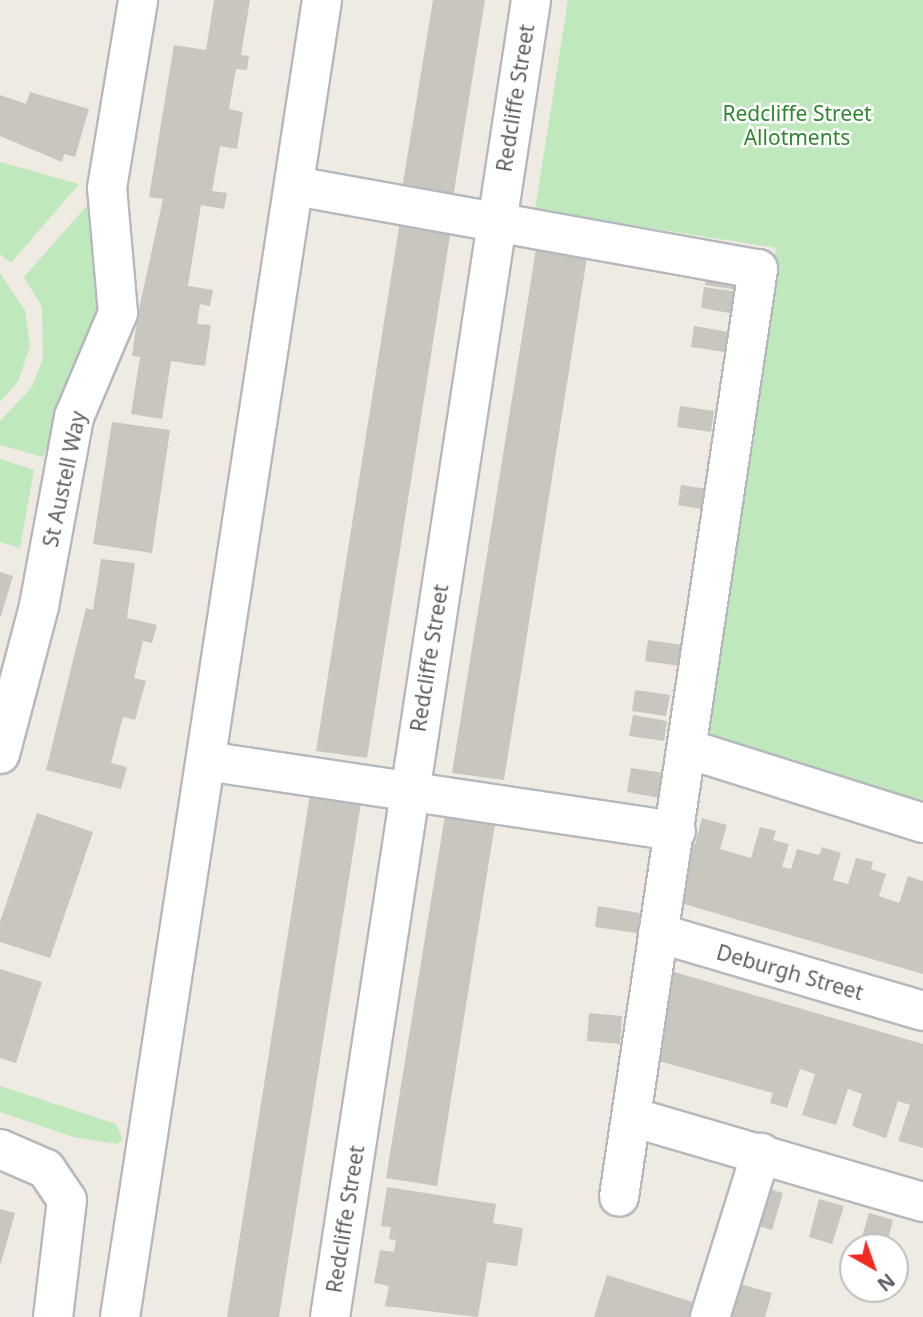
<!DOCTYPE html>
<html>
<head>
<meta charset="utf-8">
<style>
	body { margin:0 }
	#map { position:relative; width:923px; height:1317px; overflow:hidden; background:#efebe2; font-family:"Noto Sans",sans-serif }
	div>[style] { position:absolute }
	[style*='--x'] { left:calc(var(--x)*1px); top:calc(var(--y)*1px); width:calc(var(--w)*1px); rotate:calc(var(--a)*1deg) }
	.green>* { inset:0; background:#bfe8bd }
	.building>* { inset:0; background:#c9c6bf }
	.roads { filter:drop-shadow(2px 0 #b5b9be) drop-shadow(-2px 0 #b5b9be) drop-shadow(0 2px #b5b9be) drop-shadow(0 -2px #b5b9be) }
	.minor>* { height:38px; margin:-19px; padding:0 19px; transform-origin:19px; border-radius:19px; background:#fff }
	span { translate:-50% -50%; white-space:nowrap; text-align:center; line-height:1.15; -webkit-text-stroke:5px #fff; paint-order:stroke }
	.street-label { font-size:21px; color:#5b5f64 }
	.park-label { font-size:21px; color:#2f872f }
	.north { position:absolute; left:839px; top:1233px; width:70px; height:70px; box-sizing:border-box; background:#fff; border:2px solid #bdbfc1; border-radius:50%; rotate:140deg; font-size:19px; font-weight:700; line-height:28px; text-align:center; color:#5b5f64 }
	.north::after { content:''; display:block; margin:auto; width:24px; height:32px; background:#f42823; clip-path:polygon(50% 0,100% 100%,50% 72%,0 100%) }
</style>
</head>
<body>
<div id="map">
	<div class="green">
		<div style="clip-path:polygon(568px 0,923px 0,923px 811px,697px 743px,776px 248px,535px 210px)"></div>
		<div style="clip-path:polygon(0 162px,79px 184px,11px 263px,0 254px)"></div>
		<div style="clip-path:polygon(92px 200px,108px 296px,43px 457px,0 445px,0 421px,32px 387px,43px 358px,42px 307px,24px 277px)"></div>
		<div style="clip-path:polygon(0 273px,25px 310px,30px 346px,18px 382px,0 402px)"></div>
		<div style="clip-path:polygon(0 459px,34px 470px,20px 548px,0 542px)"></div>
		<div style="clip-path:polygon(0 1086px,116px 1124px,123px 1140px,117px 1144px,73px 1137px,0 1112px)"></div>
	</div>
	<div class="building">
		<div style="clip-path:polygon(214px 0,250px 0,241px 55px,249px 56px,247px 70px,236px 69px,229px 109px,243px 112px,237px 149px,220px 146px,212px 191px,227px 193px,224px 209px,201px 205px,188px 286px,213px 290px,210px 306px,200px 304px,197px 324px,211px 325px,205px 366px,171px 361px,162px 419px,131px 414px,140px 357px,132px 356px,138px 314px,163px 199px,149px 197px,174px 45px,206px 50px)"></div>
		<div style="clip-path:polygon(433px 0,485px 0,452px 204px,401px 195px)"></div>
		<div style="clip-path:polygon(30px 92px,89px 109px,75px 157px,64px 154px,62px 162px,0 136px,0 95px,26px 104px)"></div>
		<div style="clip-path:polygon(400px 221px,451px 229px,367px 758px,316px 751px)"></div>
		<div style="clip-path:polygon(537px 243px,588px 251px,504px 780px,452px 773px)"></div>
		<div style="clip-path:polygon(708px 264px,742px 270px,739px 290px,705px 285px)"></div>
		<div style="clip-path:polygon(704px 287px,738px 292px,735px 314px,701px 308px)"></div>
		<div style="clip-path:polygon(694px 326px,728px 332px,725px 352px,691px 347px)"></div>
		<div style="clip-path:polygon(680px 406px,714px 411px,711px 432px,677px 427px)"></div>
		<div style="clip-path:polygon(112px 422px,170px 430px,152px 553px,93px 544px)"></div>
		<div style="clip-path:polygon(681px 485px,715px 490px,712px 511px,678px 505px)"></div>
		<div style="clip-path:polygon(101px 559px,135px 563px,127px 618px,157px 625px,152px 643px,143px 641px,134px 678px,146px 681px,135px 720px,123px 717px,111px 763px,127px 767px,121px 789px,46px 770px,86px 608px,93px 610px)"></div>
		<div style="clip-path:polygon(0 572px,13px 576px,1px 616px,0 616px)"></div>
		<div style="clip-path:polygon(648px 640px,683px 645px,680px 666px,645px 661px)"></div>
		<div style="clip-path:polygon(635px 690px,670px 695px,666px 716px,632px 711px)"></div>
		<div style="clip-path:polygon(633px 715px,667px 721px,664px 741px,629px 736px)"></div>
		<div style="clip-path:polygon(631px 768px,665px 773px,660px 798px,627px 792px)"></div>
		<div style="clip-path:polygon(310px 795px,361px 803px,279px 1317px,227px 1317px)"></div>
		<div style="clip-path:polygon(37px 813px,93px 832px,50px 958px,0 942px,0 922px)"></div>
		<div style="clip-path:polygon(445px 815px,495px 824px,437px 1186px,386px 1178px)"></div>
		<div style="clip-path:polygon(702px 818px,727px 825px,720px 849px,751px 858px,760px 827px,776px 831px,773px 840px,789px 844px,782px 867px,791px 869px,797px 849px,819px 855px,822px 847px,841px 853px,833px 880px,841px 882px,848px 884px,856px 858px,873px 862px,871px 869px,886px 874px,879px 896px,899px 903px,908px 876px,923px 881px,923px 974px,667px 899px,682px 840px,695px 844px)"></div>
		<div style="clip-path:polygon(598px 906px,640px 913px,637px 933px,595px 927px)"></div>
		<div style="clip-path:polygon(0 969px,42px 982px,16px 1063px,0 1058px)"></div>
		<div style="clip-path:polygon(671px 971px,923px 1044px,923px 1148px,898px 1141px,910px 1105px,898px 1101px,886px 1138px,852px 1126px,862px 1094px,848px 1089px,836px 1125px,802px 1115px,815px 1074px,800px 1069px,787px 1108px,770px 1103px,773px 1093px,648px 1058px)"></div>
		<div style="clip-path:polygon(589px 1013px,622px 1016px,620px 1044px,587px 1041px)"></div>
		<div style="clip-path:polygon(759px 1186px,783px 1193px,772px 1230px,748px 1223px)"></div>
		<div style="clip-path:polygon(387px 1187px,496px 1204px,493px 1223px,523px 1228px,517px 1266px,487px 1262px,478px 1317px,385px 1306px,389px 1286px,374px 1283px,380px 1250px,394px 1252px,396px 1240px,389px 1239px,391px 1227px,381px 1226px)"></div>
		<div style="clip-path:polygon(819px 1199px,844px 1206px,832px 1244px,809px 1237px)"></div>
		<div style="clip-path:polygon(0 1209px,15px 1213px,1px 1263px,0 1263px)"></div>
		<div style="clip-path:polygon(869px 1213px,893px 1220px,886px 1247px,859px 1247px)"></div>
		<div style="clip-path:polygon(607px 1275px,699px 1304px,695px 1317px,594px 1317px)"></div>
		<div style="clip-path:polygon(737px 1283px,772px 1293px,765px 1317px,728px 1317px)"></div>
	</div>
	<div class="roads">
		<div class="minor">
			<div style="--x:295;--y:186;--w:470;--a:10.2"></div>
			<div style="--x:758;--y:269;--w:938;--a:98.52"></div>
			<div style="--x:688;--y:749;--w:246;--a:17.5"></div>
			<div style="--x:0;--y:754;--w:153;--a:-75.2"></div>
			<div style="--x:39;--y:606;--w:192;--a:-79.5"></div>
			<div style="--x:74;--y:417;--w:113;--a:-67.1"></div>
			<div style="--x:118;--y:313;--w:125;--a:-95"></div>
			<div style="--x:107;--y:188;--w:191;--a:-80.6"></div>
			<div style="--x:206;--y:761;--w:475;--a:8.5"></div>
			<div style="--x:658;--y:933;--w:276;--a:16.4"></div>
			<div style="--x:632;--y:1117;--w:303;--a:16.3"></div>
			<div style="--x:0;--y:1149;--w:50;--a:23.5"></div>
			<div style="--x:46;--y:1169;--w:37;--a:56"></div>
			<div style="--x:67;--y:1200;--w:118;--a:96.8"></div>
			<div style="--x:120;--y:1317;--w:1332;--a:-81.28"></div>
			<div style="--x:330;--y:1317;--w:1332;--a:-81.32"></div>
			<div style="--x:710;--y:1317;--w:172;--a:-72.7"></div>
		</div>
	</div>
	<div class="street-label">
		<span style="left:515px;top:98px;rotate:-81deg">Redcliffe Street</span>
		<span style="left:64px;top:479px;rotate:-78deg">St Austell Way</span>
		<span style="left:429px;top:658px;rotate:-81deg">Redcliffe Street</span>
		<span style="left:790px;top:972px;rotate:16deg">Deburgh Street</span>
		<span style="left:345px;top:1219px;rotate:-81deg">Redcliffe Street</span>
	</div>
	<div class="park-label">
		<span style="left:797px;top:125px">Redcliffe Street<br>Allotments</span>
	</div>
	<div class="north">N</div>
</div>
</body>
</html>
